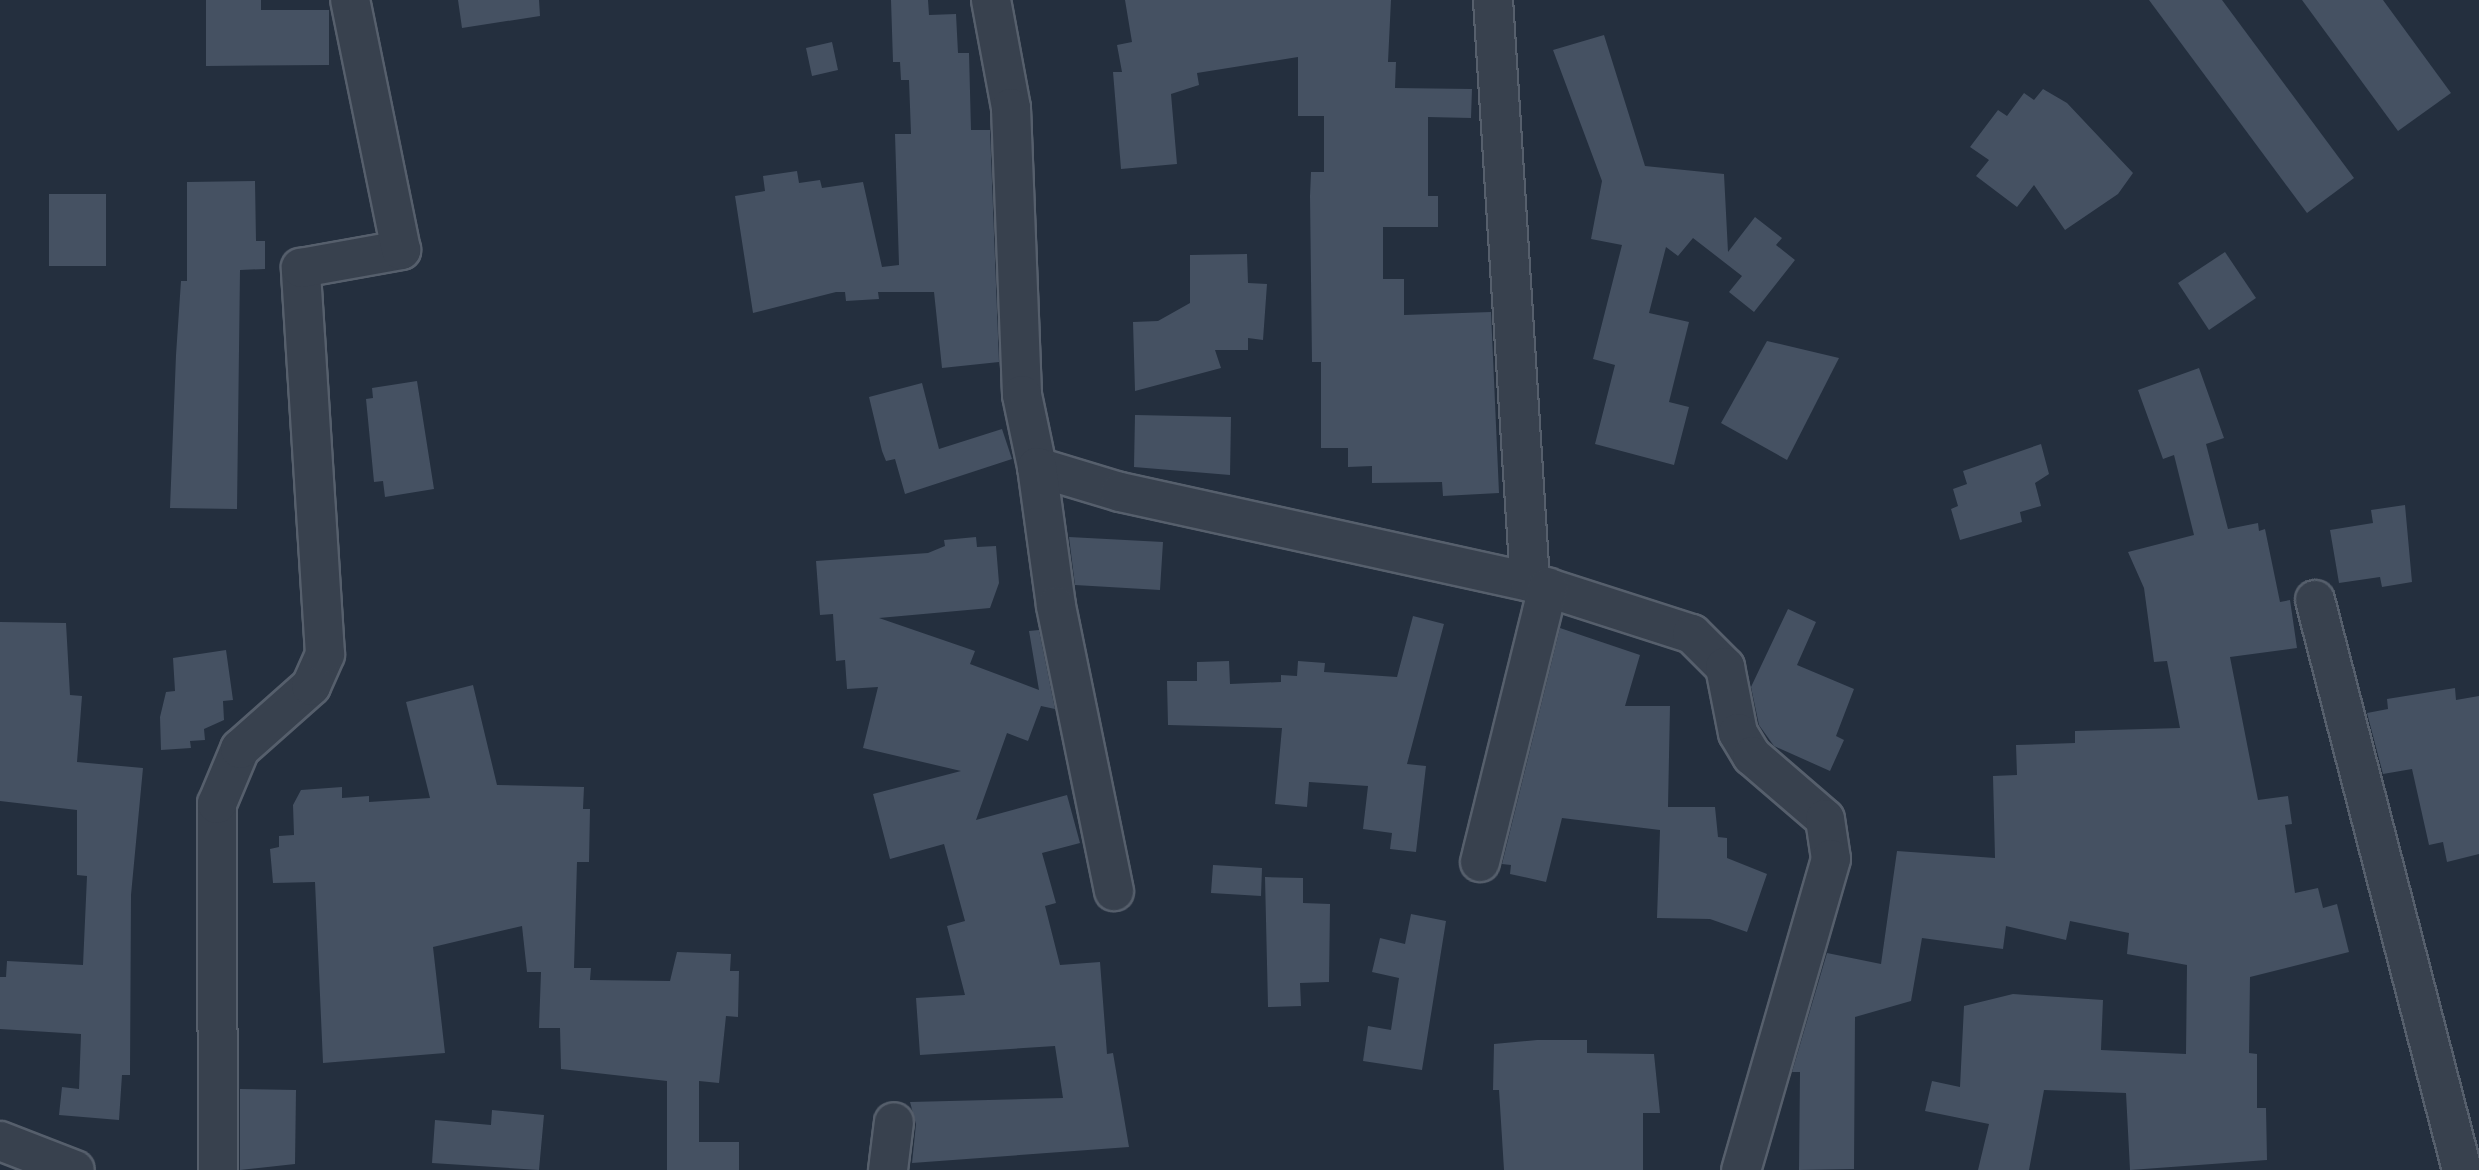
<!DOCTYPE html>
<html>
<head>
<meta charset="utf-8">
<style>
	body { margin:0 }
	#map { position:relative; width:2479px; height:1170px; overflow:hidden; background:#242f3e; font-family:Overpass,sans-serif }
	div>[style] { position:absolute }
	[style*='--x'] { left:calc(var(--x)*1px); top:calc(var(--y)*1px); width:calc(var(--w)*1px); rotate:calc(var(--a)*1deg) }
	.building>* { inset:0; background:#455162 }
	.roads { filter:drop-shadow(2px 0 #565f6c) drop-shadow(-2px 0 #565f6c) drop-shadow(0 2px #565f6c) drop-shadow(0 -2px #565f6c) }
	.minor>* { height:38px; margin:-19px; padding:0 19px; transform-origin:19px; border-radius:19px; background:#38414e }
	span { translate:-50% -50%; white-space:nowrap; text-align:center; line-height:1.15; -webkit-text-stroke:5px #1d2633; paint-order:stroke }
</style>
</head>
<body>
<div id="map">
	<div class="building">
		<div style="clip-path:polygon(206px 0,261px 0,261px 10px,329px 10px,329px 65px,206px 66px)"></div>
		<div style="clip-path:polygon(458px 0,539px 0,540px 16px,462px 28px)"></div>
		<div style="clip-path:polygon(891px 0,928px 0,929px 15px,956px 14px,958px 53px,969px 53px,971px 130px,990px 130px,999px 362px,942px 368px,934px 292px,878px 292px,879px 299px,846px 301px,845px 292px,836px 292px,753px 313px,735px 196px,765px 191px,763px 176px,797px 171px,799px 183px,820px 180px,822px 188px,863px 182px,882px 267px,899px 265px,895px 134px,911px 134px,909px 80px,901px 80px,900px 62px,893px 62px)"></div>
		<div style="clip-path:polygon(1125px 0,1391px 0,1388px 62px,1396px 62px,1395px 88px,1472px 89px,1471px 118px,1428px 117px,1428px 196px,1438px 196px,1438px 227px,1383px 227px,1383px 279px,1404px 279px,1404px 315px,1491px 312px,1499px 493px,1443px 496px,1442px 482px,1372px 483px,1372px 466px,1348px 467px,1348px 448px,1321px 448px,1321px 362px,1312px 362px,1310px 196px,1311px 172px,1324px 172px,1324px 116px,1298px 116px,1298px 57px,1197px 73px,1199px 85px,1171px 94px,1177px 164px,1121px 169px,1113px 72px,1122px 72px,1117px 45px,1132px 42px)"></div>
		<div style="clip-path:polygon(2149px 0,2222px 0,2354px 178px,2307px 213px)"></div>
		<div style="clip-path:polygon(2302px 0,2383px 0,2451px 93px,2398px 131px)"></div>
		<div style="clip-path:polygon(1604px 35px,1645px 166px,1724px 174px,1728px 252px,1755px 217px,1782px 238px,1776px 245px,1795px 260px,1754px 312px,1729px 292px,1742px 276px,1693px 238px,1678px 256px,1666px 247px,1649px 313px,1689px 322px,1669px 402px,1689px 407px,1674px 465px,1595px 444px,1615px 365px,1593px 359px,1622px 245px,1591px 239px,1602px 181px,1553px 50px)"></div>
		<div style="clip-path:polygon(832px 42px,838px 70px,812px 76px,806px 48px)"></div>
		<div style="clip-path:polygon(2043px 89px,2067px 103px,2133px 173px,2118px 194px,2065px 230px,2034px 185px,2017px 207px,1976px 176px,1989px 160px,1970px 147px,1998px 110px,2007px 116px,2024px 93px,2034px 100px)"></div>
		<div style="clip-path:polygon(255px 181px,256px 241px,265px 241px,265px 269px,240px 270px,237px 509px,170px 508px,176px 355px,181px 281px,187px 281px,187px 182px)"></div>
		<div style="clip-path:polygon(49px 194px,106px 194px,106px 266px,49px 266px)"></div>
		<div style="clip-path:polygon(2225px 252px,2256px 298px,2209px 330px,2178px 283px)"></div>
		<div style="clip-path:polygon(1247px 254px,1248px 283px,1267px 284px,1263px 340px,1248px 338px,1248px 350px,1215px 350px,1221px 368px,1135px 391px,1133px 322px,1158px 321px,1190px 303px,1190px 255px)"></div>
		<div style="clip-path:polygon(1767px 341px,1839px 358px,1787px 460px,1721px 423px)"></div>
		<div style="clip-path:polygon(2199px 368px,2224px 438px,2206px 444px,2228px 529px,2258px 523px,2259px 531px,2265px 529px,2280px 602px,2290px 600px,2297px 648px,2230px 657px,2258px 800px,2288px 796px,2292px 824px,2285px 825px,2295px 893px,2318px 888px,2323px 908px,2337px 904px,2349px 952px,2250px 977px,2249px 1053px,2257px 1054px,2257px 1108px,2266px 1108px,2267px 1160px,2130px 1170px,2126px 1093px,2044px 1090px,2029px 1170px,1978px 1170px,1989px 1124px,1925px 1111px,1932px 1081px,1960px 1087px,1964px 1006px,2013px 994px,2103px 1000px,2101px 1050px,2186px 1054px,2187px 965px,2127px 954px,2129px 933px,2070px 921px,2066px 940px,2006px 926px,2003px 949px,1922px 938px,1911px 1001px,1855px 1017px,1854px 1169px,1799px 1170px,1800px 1072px,1792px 1072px,1827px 953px,1881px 964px,1897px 851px,1995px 858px,1993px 776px,2017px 775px,2016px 745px,2075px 743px,2075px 731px,2180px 728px,2167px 661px,2154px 662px,2144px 588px,2128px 552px,2194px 535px,2174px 455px,2163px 459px,2138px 390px)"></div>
		<div style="clip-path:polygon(417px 381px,434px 489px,385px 497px,383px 481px,374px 482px,366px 399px,373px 398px,372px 388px)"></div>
		<div style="clip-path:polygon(922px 383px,939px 449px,1002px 429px,1012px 459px,905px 494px,895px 459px,886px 461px,882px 451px,869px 397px)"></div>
		<div style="clip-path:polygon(1135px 415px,1231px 417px,1230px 475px,1134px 467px)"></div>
		<div style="clip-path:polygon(2041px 444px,2049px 474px,2035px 483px,2041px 506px,2020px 512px,2022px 522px,1960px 540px,1951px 509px,1958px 506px,1953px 489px,1967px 484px,1963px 471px)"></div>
		<div style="clip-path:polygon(2405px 505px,2412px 582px,2382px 587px,2380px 577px,2339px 583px,2330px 530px,2373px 523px,2371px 510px)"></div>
		<div style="clip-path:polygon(976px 537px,977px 547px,996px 546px,999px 583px,990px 608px,879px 618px,975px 651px,970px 664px,1039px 690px,1029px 631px,1039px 630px,1055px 709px,1041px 706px,1028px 741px,1007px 733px,976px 820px,1067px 795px,1080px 843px,1042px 853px,1056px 903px,1045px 906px,1060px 965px,1100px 962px,1107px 1054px,1113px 1053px,1129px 1147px,912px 1163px,916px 1124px,910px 1102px,1063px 1098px,1055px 1046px,920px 1055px,916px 998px,965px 995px,947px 926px,965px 921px,944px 844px,890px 859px,873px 794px,961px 771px,863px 748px,878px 687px,847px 689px,845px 660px,836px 661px,833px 614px,820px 615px,816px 561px,928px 553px,945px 546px,944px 540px)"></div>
		<div style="clip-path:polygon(1069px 537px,1163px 542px,1160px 590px,1075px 585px)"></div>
		<div style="clip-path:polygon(1788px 609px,1816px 622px,1797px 665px,1854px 689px,1836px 736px,1844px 740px,1830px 771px,1774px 746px,1759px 725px,1751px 687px)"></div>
		<div style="clip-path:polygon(1413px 616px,1444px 624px,1407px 764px,1426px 766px,1416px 852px,1390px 849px,1392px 833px,1363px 829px,1368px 786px,1309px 782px,1307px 807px,1275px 804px,1282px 728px,1168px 725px,1167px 681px,1197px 681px,1197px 662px,1229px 661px,1230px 684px,1281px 682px,1281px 675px,1297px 676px,1298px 661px,1325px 663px,1324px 672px,1397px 677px)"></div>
		<div style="clip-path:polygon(0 622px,66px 623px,70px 695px,82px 696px,77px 762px,143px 768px,131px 895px,130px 1075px,122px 1075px,119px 1120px,59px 1115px,62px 1087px,79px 1089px,81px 1034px,0 1029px,0 977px,6px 977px,7px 961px,83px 965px,87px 876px,77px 875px,77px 810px,0 801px)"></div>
		<div style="clip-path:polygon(1560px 628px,1640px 655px,1625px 706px,1670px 706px,1668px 807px,1715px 807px,1718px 837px,1727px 838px,1727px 858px,1767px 874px,1747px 932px,1710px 919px,1657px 918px,1660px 830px,1562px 818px,1546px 882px,1510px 874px,1511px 865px,1502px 864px)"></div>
		<div style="clip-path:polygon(226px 650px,233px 700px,223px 701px,224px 720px,204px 729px,205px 740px,190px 741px,191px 748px,161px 750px,160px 717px,166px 692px,175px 691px,173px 658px)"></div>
		<div style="clip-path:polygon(473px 685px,497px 785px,584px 787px,583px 809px,590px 809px,589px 862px,577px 862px,574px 968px,591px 968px,590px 980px,670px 981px,677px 952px,731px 954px,730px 971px,739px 971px,738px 1017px,726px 1016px,719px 1083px,699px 1081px,699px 1142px,739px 1142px,739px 1170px,667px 1170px,667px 1081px,561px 1069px,560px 1028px,539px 1028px,541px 972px,527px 972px,522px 926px,433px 947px,445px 1053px,323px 1063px,315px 882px,273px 883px,270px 849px,279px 847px,279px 836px,294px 835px,293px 805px,301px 790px,342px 787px,342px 798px,369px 796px,369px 802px,430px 798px,406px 702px)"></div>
		<div style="clip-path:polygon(2455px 688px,2456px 700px,2479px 696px,2479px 854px,2447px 862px,2443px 842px,2429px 845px,2412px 769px,2383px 774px,2367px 713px,2388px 709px,2387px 699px)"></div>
		<div style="clip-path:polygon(1213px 865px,1262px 868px,1261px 896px,1211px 893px)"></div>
		<div style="clip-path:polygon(1265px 877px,1303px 878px,1303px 903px,1330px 904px,1329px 982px,1300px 983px,1301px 1006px,1268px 1007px)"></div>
		<div style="clip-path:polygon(1411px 914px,1446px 921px,1422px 1070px,1363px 1061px,1368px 1026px,1391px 1030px,1399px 978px,1372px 972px,1380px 938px,1405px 944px)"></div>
		<div style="clip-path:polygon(1537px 1040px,1587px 1040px,1587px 1053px,1654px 1054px,1660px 1113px,1643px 1113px,1643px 1170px,1504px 1170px,1499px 1090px,1493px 1090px,1494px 1044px)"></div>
		<div style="clip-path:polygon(240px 1089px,296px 1090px,295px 1164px,240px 1170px)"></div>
		<div style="clip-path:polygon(492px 1110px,544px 1115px,539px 1170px,432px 1163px,435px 1120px,491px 1125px)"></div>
	</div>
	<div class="roads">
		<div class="minor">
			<div style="--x:991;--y:0;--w:110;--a:79.5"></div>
			<div style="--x:1011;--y:108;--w:287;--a:87.8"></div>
			<div style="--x:1022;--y:395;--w:74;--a:78.2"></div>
			<div style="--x:1037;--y:467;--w:87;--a:16.8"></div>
			<div style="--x:1120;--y:492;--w:420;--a:12.4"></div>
			<div style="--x:1530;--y:582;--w:170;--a:17.8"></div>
			<div style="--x:1692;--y:634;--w:47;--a:45"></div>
			<div style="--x:1725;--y:667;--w:67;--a:78.9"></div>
			<div style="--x:1738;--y:733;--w:27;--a:59"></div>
			<div style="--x:1752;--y:756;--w:96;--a:40.8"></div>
			<div style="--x:1825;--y:819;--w:40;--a:81.5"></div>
			<div style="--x:1831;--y:859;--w:324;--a:106.1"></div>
			<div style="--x:1493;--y:0;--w:583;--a:86.36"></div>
			<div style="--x:1037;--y:467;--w:140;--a:82.2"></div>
			<div style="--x:1056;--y:606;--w:291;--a:78.5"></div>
			<div style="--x:2315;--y:600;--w:589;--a:75.54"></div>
			<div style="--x:1480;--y:862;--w:283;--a:-76.1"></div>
			<div style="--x:0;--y:1141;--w:80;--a:21.1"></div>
			<div style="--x:218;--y:1170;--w:366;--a:-90.2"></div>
			<div style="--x:217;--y:804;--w:60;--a:-67.3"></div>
			<div style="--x:240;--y:749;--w:95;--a:-41.6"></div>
			<div style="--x:311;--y:686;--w:35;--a:-66"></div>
			<div style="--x:325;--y:654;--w:387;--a:-93.6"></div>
			<div style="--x:301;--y:268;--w:102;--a:-10.2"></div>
			<div style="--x:401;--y:250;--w:255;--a:-101.5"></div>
			<div style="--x:888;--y:1170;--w:48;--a:-82.9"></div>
		</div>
	</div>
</div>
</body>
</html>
